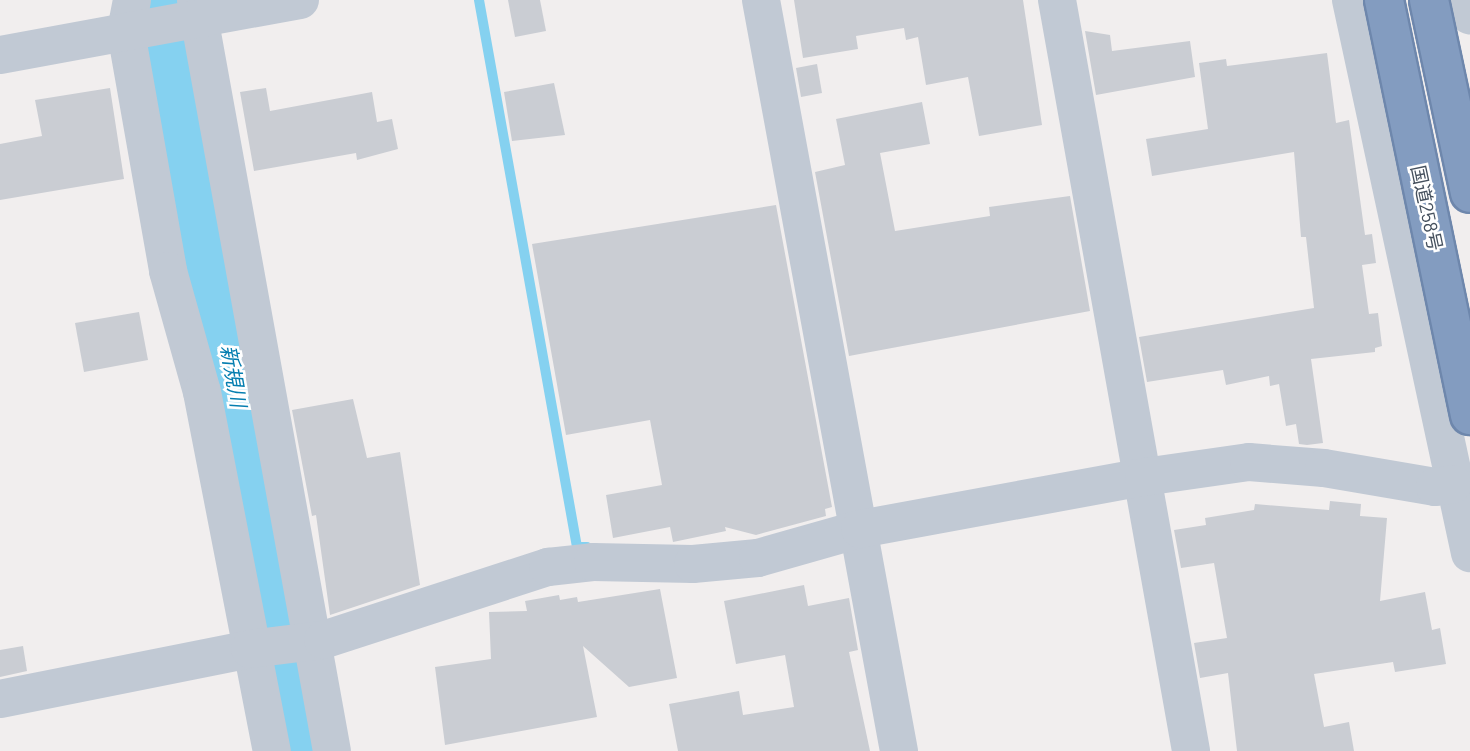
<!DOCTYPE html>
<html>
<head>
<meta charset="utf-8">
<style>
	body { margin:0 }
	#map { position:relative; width:1470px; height:751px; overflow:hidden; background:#f1eeee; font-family:Barlow,"Noto Sans JP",sans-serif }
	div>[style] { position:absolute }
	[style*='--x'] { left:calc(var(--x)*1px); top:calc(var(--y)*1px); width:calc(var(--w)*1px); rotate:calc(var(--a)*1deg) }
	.stream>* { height:10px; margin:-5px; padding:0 5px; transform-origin:5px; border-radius:5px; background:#85d1f0 }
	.river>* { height:58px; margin:-29px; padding:0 29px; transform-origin:29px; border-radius:29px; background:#85d1f0 }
	.building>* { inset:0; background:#cacdd3 }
	.minor>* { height:38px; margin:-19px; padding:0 19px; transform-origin:19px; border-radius:19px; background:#c1c9d4 }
	.bridges { filter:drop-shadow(2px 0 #6e87ac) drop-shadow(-2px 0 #6e87ac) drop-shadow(0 2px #6e87ac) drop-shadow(0 -2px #6e87ac) }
	.highway-bridge>* { height:38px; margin:-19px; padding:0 19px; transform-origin:19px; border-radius:19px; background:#839cc0 }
	span { translate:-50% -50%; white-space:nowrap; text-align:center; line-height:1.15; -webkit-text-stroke:5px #fff; paint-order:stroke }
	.street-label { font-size:19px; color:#45505d }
	.water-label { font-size:21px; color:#057eb0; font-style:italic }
</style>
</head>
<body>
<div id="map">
	<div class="stream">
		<div style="--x:479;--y:0;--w:556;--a:79.84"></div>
		<div style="--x:577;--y:547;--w:10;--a:0"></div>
	</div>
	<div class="river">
		<div style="--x:165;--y:0;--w:764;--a:79.59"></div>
	</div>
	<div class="building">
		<div style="clip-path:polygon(508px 0,540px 0,546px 31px,515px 37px)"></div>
		<div style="clip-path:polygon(794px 0,1023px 0,1042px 125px,979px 136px,968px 77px,926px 85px,918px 37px,906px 40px,904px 28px,856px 36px,858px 49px,803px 58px)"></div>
		<div style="clip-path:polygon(1085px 31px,1110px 35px,1112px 51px,1190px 41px,1195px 77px,1096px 95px)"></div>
		<div style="clip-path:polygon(1327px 53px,1336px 123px,1349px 120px,1365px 235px,1372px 234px,1376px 263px,1362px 265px,1369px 314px,1378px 313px,1382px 346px,1375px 348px,1375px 352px,1311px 359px,1323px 443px,1307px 445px,1299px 444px,1296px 424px,1286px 426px,1279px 384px,1270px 386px,1269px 376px,1226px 385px,1223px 370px,1147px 382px,1139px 337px,1314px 308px,1306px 237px,1301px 237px,1294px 152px,1152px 176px,1146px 139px,1208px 129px,1199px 63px,1226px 59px,1227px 66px)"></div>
		<div style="clip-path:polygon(817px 64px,822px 93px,801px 97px,796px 68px)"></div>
		<div style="clip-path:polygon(554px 83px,565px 135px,512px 141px,504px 92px)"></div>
		<div style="clip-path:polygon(110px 88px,124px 179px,0 200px,0 144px,42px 136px,35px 100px)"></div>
		<div style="clip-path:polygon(266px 88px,270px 111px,372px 92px,377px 122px,392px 119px,398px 149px,357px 160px,356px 153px,254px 171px,240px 92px)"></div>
		<div style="clip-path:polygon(922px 102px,930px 144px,880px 153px,895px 231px,990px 216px,989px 207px,1070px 196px,1090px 311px,849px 356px,815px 172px,845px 165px,836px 119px)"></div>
		<div style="clip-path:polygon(776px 205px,832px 507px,825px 509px,826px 516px,756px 535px,725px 527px,726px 531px,673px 542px,670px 527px,613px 538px,606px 495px,662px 485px,650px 420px,566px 435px,532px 244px)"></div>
		<div style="clip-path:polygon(139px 312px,148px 360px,84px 372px,75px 323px)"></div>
		<div style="clip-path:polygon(353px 399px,367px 458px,400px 452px,420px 585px,330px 615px,316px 515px,312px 516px,292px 410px)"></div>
		<div style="clip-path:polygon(1330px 501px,1361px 504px,1360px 516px,1387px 518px,1380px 601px,1425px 592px,1432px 630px,1440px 628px,1446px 664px,1395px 672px,1393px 662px,1314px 674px,1324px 727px,1349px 722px,1354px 751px,1237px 751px,1228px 673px,1200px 678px,1194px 643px,1227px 638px,1214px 563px,1181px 568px,1174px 530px,1206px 525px,1205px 518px,1254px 510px,1255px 504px,1329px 510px)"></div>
		<div style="clip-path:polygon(804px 585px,808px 606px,849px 598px,858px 650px,849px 652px,870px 751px,678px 751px,669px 704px,739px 691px,743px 715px,794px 707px,785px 655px,736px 664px,724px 601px)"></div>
		<div style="clip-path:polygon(660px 589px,677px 678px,629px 687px,583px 646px,597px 717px,445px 745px,435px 667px,491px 659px,489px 612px,527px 611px,525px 601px,559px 595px,560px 600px,577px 597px,578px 602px)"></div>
		<div style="clip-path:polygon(23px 646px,27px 671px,0 677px,0 650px)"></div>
	</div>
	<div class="minor">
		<div style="--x:132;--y:0;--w:33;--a:101"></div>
		<div style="--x:126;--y:32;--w:243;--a:80"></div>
		<div style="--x:168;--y:271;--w:126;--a:74.3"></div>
		<div style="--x:202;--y:392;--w:366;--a:79"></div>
		<div style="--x:196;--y:0;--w:763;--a:79.74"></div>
		<div style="--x:761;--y:0;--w:764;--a:79.59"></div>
		<div style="--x:1057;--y:0;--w:763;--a:79.88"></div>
		<div style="--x:1351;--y:0;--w:566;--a:77.86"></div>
		<div style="--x:1466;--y:0;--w:16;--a:76"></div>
		<div style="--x:0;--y:55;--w:305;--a:-10.4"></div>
		<div style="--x:0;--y:699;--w:255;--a:-11.3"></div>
		<div style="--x:250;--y:649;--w:74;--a:-7"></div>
		<div style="--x:323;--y:640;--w:237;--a:-18"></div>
		<div style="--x:548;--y:567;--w:45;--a:-6.3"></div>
		<div style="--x:593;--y:562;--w:100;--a:1.1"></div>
		<div style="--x:693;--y:564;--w:65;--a:-5.3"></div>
		<div style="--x:758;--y:558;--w:106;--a:-15.9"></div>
		<div style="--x:860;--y:529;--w:289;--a:-10.4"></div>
		<div style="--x:1144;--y:477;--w:106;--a:-8.1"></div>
		<div style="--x:1249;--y:462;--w:75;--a:4.6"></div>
		<div style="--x:1324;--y:468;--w:113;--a:9.7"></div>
		<div style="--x:1435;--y:487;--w:18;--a:-9"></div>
	</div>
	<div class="bridges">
		<div class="highway-bridge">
			<div style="--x:1384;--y:0;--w:424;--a:78.3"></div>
			<div style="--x:1429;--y:0;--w:197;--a:78"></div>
		</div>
	</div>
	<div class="street-label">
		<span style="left:1427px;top:208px;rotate:78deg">国道258号</span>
	</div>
	<div class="water-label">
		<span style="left:234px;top:376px;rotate:80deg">新規川</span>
	</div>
</div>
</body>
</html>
